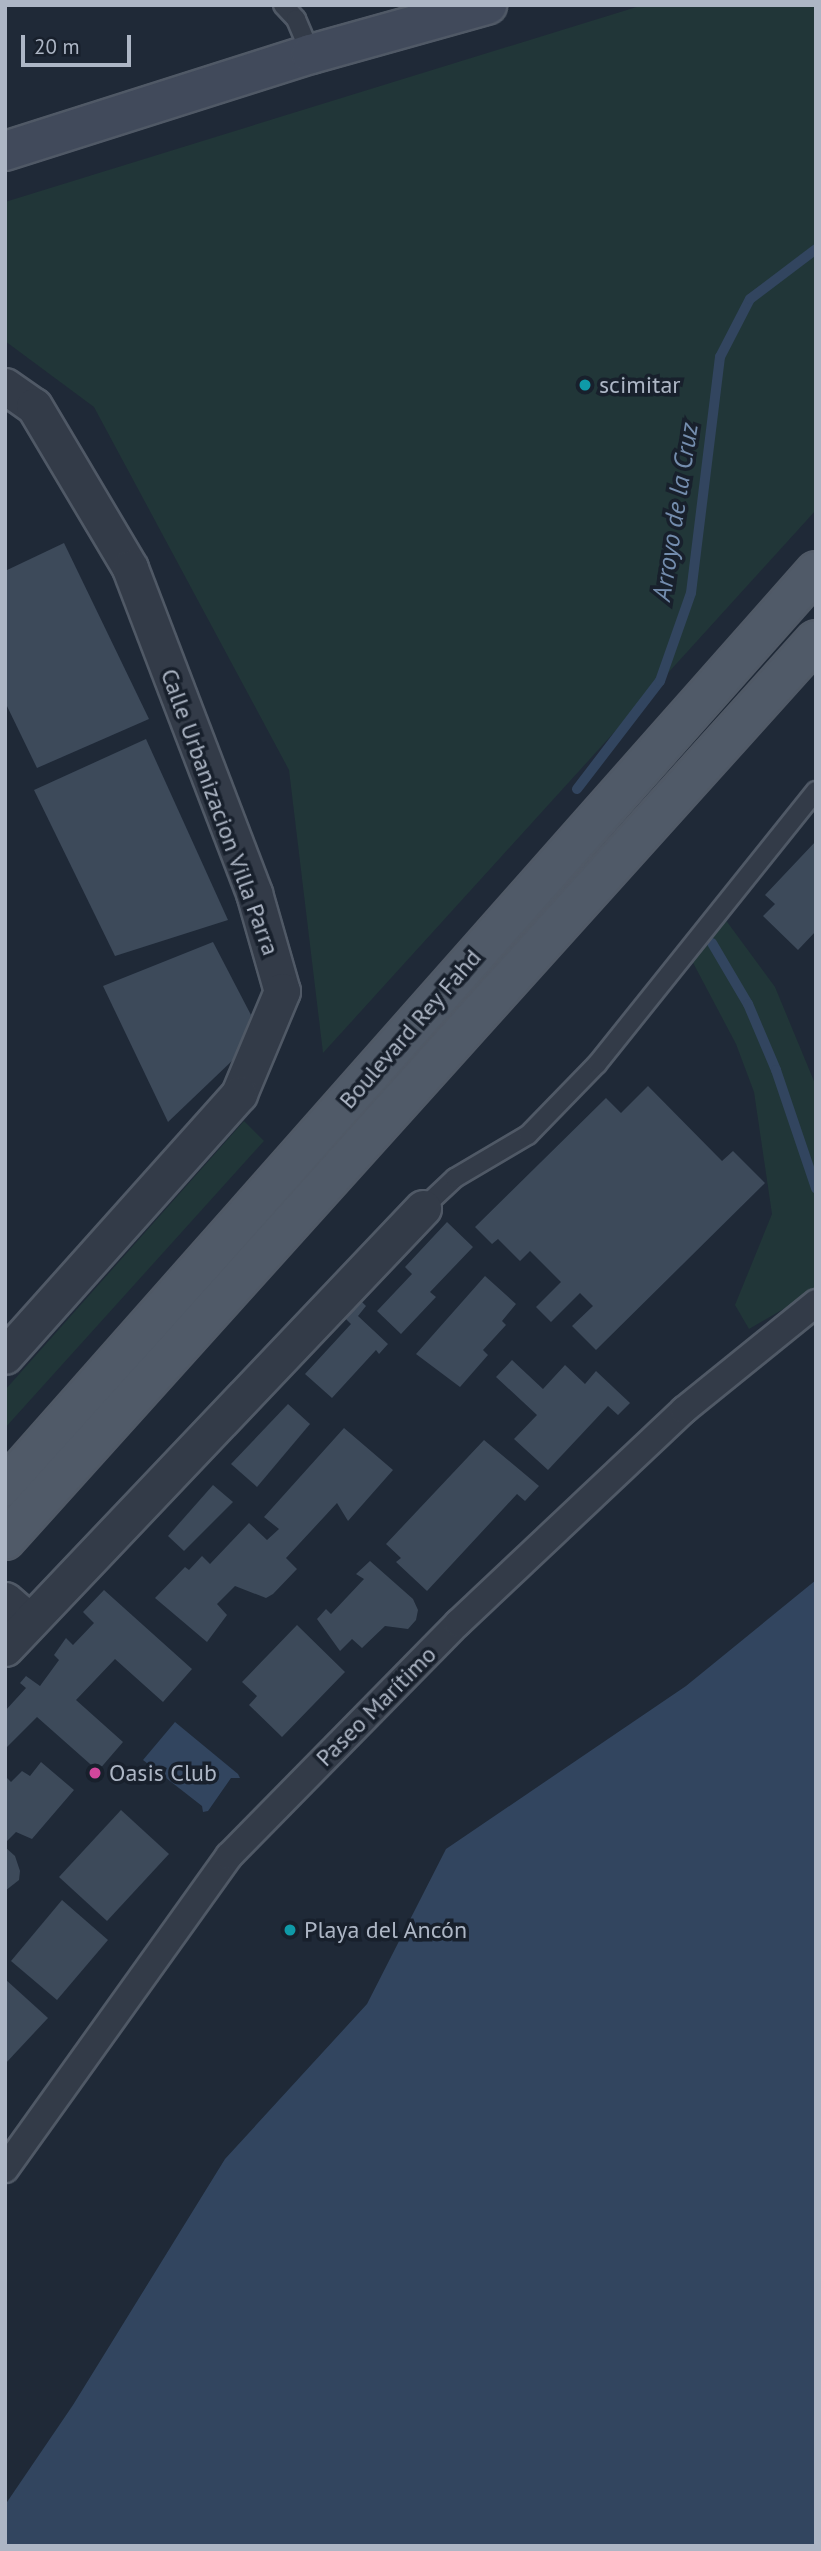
<!DOCTYPE html>
<html>
<head>
<meta charset="utf-8">
<style>
	body { margin:0 }
	#map { position:relative; width:821px; height:2551px; overflow:hidden; background:#1f2937; font-family:"PT Sans",sans-serif }
	div>[style] { position:absolute }
	[style*='--x'] { left:calc(var(--x)*1px); top:calc(var(--y)*1px); width:calc(var(--w)*1px); rotate:calc(var(--a)*1deg) }
	.green>* { inset:0; background:#213638 }
	.water>* { inset:0; background:#32455f }
	.stream>* { height:10px; margin:-5px; padding:0 5px; transform-origin:5px; border-radius:5px; background:#32455f }
	.building>* { inset:0; background:#3d4a5a }
	.roads { filter:drop-shadow(2px 0 #505966) drop-shadow(-2px 0 #505966) drop-shadow(0 2px #505966) drop-shadow(0 -2px #505966) }
	.service>* { height:18px; margin:-9px; padding:0 9px; transform-origin:9px; border-radius:9px; background:#333b48 }
	.pedestrian>* { height:26px; margin:-13px; padding:0 13px; transform-origin:13px; border-radius:13px; background:#333b48 }
	.minor>* { height:35px; margin:-17.5px; padding:0 17.5px; transform-origin:17.5px; border-radius:17.5px; background:#333b48 }
	.secondary>* { height:38px; margin:-19px; padding:0 19px; transform-origin:19px; border-radius:19px; background:#414a5b }
	.primary>* { height:38px; margin:-19px; padding:0 19px; transform-origin:19px; border-radius:19px; background:#505a68 }
	.dots>* { width:19px; height:19px; translate:-50% -50%; box-sizing:border-box; border:4px solid #18202c; border-radius:50% }
	span { translate:-50% -50%; white-space:nowrap; text-align:center; line-height:1.15; -webkit-text-stroke:7px #18202c; paint-order:stroke }
	.poi-label { font-size:24px; color:#adb6c5 }
	.left { translate:0 -50%; text-align:left }
	.street-label { font-size:24px; color:#adb6c5 }
	.water-label { font-size:26px; color:#748dae; font-style:italic }
	.frame { position:absolute; inset:0; border:7px solid #adb6c5; pointer-events:none }
	.scale { position:absolute; left:21px; top:35px; width:110px; height:32px; box-sizing:border-box; border:4px solid #adb6c5; border-top:0; padding-left:9px; font-size:21px; line-height:24px; white-space:nowrap; color:#adb6c5; -webkit-text-stroke:5px #18202c; paint-order:stroke }
</style>
</head>
<body>
<div id="map">
	<div class="green">
		<div style="clip-path:polygon(643px 5px,816px 5px,816px 510px,323px 1053px,289px 770px,94px 407px,5px 341px,5px 202px)"></div>
		<div style="clip-path:polygon(725px 919px,775px 987px,816px 1086px,816px 1290px,749px 1329px,735px 1305px,772px 1214px,754px 1092px,736px 1044px,690px 957px)"></div>
		<div style="clip-path:polygon(244px 1121px,264px 1141px,5px 1428px,5px 1390px)"></div>
	</div>
	<div class="water">
		<div style="clip-path:polygon(816px 1580px,816px 2546px,5px 2546px,5px 2505px,73px 2405px,225px 2159px,367px 2004px,446px 1849px,686px 1686px)"></div>
		<div style="clip-path:polygon(175px 1722px,238px 1774px,240px 1778px,231px 1778px,208px 1811px,203px 1812px,202px 1806px,143px 1760px)"></div>
	</div>
	<div class="stream">
		<div style="--x:577;--y:789;--w:136;--a:-52.5"></div>
		<div style="--x:660;--y:681;--w:93;--a:-70.6"></div>
		<div style="--x:691;--y:593;--w:238;--a:-83"></div>
		<div style="--x:720;--y:357;--w:65;--a:-62.7"></div>
		<div style="--x:750;--y:299;--w:83;--a:-37.1"></div>
		<div style="--x:712;--y:943;--w:71;--a:59.5"></div>
		<div style="--x:748;--y:1004;--w:72;--a:67"></div>
		<div style="--x:776;--y:1070;--w:125;--a:71.3"></div>
	</div>
	<div class="building">
		<div style="clip-path:polygon(64px 543px,149px 719px,37px 768px,5px 702px,5px 571px)"></div>
		<div style="clip-path:polygon(146px 739px,228px 920px,115px 956px,34px 790px)"></div>
		<div style="clip-path:polygon(816px 841px,816px 931px,798px 950px,763px 916px,775px 904px,765px 895px)"></div>
		<div style="clip-path:polygon(213px 942px,251px 1015px,235px 1058px,168px 1122px,103px 986px)"></div>
		<div style="clip-path:polygon(648px 1086px,722px 1161px,733px 1151px,765px 1183px,596px 1350px,572px 1326px,593px 1306px,580px 1293px,551px 1322px,536px 1307px,561px 1282px,530px 1251px,520px 1261px,498px 1239px,492px 1244px,475px 1227px,606px 1098px,621px 1113px)"></div>
		<div style="clip-path:polygon(447px 1222px,473px 1247px,430px 1292px,436px 1297px,401px 1334px,377px 1311px,412px 1274px,405px 1267px)"></div>
		<div style="clip-path:polygon(485px 1276px,516px 1304px,502px 1321px,506px 1325px,483px 1350px,488px 1355px,460px 1387px,416px 1354px)"></div>
		<div style="clip-path:polygon(357px 1297px,366px 1306px,358px 1316px,388px 1344px,379px 1354px,376px 1350px,332px 1398px,305px 1374px,351px 1324px,341px 1314px)"></div>
		<div style="clip-path:polygon(512px 1360px,543px 1389px,565px 1365px,585px 1384px,596px 1371px,630px 1403px,618px 1415px,608px 1406px,548px 1470px,514px 1439px,537px 1415px,496px 1377px)"></div>
		<div style="clip-path:polygon(288px 1404px,310px 1424px,257px 1487px,231px 1464px)"></div>
		<div style="clip-path:polygon(344px 1428px,393px 1470px,348px 1521px,337px 1503px,286px 1558px,297px 1569px,273px 1594px,266px 1598px,235px 1586px,217px 1604px,227px 1615px,207px 1642px,155px 1598px,185px 1567px,189px 1570px,202px 1556px,210px 1564px,249px 1523px,267px 1540px,279px 1529px,264px 1517px)"></div>
		<div style="clip-path:polygon(484px 1440px,539px 1486px,525px 1501px,517px 1494px,427px 1591px,396px 1562px,401px 1558px,386px 1544px)"></div>
		<div style="clip-path:polygon(213px 1485px,233px 1502px,184px 1551px,168px 1536px)"></div>
		<div style="clip-path:polygon(370px 1561px,413px 1599px,418px 1610px,416px 1620px,408px 1629px,385px 1626px,362px 1648px,352px 1639px,340px 1651px,317px 1619px,326px 1609px,331px 1614px,364px 1579px,356px 1574px)"></div>
		<div style="clip-path:polygon(104px 1590px,192px 1669px,163px 1702px,115px 1659px,76px 1700px,123px 1742px,98px 1771px,37px 1717px,5px 1749px,5px 1711px,26px 1688px,20px 1683px,26px 1676px,40px 1686px,59px 1660px,54px 1655px,66px 1638px,73px 1645px,94px 1623px,83px 1612px)"></div>
		<div style="clip-path:polygon(297px 1625px,345px 1672px,282px 1737px,249px 1705px,257px 1696px,242px 1682px)"></div>
		<div style="clip-path:polygon(41px 1762px,74px 1790px,32px 1839px,16px 1832px,5px 1843px,5px 1776px,11px 1782px,22px 1771px,30px 1776px)"></div>
		<div style="clip-path:polygon(121px 1810px,169px 1854px,107px 1921px,59px 1877px)"></div>
		<div style="clip-path:polygon(5px 1847px,15px 1856px,20px 1871px,19px 1880px,5px 1891px)"></div>
		<div style="clip-path:polygon(62px 1900px,108px 1940px,57px 2000px,11px 1961px)"></div>
		<div style="clip-path:polygon(5px 1979px,48px 2018px,5px 2064px)"></div>
	</div>
	<div class="roads">
		<div class="service">
			<div style="--x:283;--y:5;--w:19;--a:47"></div>
			<div style="--x:296;--y:19;--w:38;--a:67"></div>
			<div style="--x:423;--y:1208;--w:44;--a:-43.2"></div>
			<div style="--x:455;--y:1178;--w:85;--a:-30.5"></div>
			<div style="--x:528;--y:1135;--w:99;--a:-45.8"></div>
			<div style="--x:597;--y:1064;--w:350;--a:-51.3"></div>
		</div>
		<div class="pedestrian">
			<div style="--x:5;--y:2169;--w:385;--a:-54.4"></div>
			<div style="--x:229;--y:1856;--w:327;--a:-45.5"></div>
			<div style="--x:458;--y:1623;--w:311;--a:-43.3"></div>
			<div style="--x:684;--y:1410;--w:170;--a:-39"></div>
		</div>
		<div class="minor">
			<div style="--x:5;--y:386;--w:35;--a:35"></div>
			<div style="--x:34;--y:406;--w:188;--a:59.3"></div>
			<div style="--x:130;--y:568;--w:348;--a:69.1"></div>
			<div style="--x:254;--y:893;--w:102;--a:74.1"></div>
			<div style="--x:282;--y:991;--w:112;--a:112.7"></div>
			<div style="--x:239;--y:1094;--w:351;--a:131.8"></div>
			<div style="--x:5;--y:1600;--w:32;--a:41"></div>
			<div style="--x:5;--y:1648;--w:607;--a:-46.47"></div>
		</div>
		<div class="secondary">
			<div style="--x:5;--y:151;--w:321;--a:-17.6"></div>
			<div style="--x:311;--y:54;--w:183;--a:-15.6"></div>
		</div>
		<div class="primary">
			<div style="--x:5;--y:1487;--w:1223;--a:-48.48"></div>
			<div style="--x:5;--y:1540;--w:1211;--a:-47.98"></div>
		</div>
	</div>
	<div class="dots">
		<div style="left:585px;top:385px;background:#0f9aa8"></div>
		<div style="left:95px;top:1773px;background:#d1479c"></div>
		<div style="left:290px;top:1930px;background:#0f9aa8"></div>
	</div>
	<div class="poi-label">
		<span class="left" style="left:599px;top:385px">scimitar</span>
		<span class="left" style="left:109px;top:1773px">Oasis Club</span>
		<span class="left" style="left:304px;top:1930px">Playa del Ancón</span>
	</div>
	<div class="street-label">
		<span style="left:220px;top:812px;rotate:70deg">Calle Urbanizacion Villa Parra</span>
		<span style="left:410px;top:1029px;rotate:-49deg">Boulevard Rey Fahd</span>
		<span style="left:376px;top:1706px;rotate:-45deg">Paseo Marítimo</span>
	</div>
	<div class="water-label">
		<span style="left:675px;top:512px;rotate:-81deg">Arroyo de la Cruz</span>
	</div>
	<div class="frame"></div>
	<div class="scale">20 m</div>
</div>
</body>
</html>
